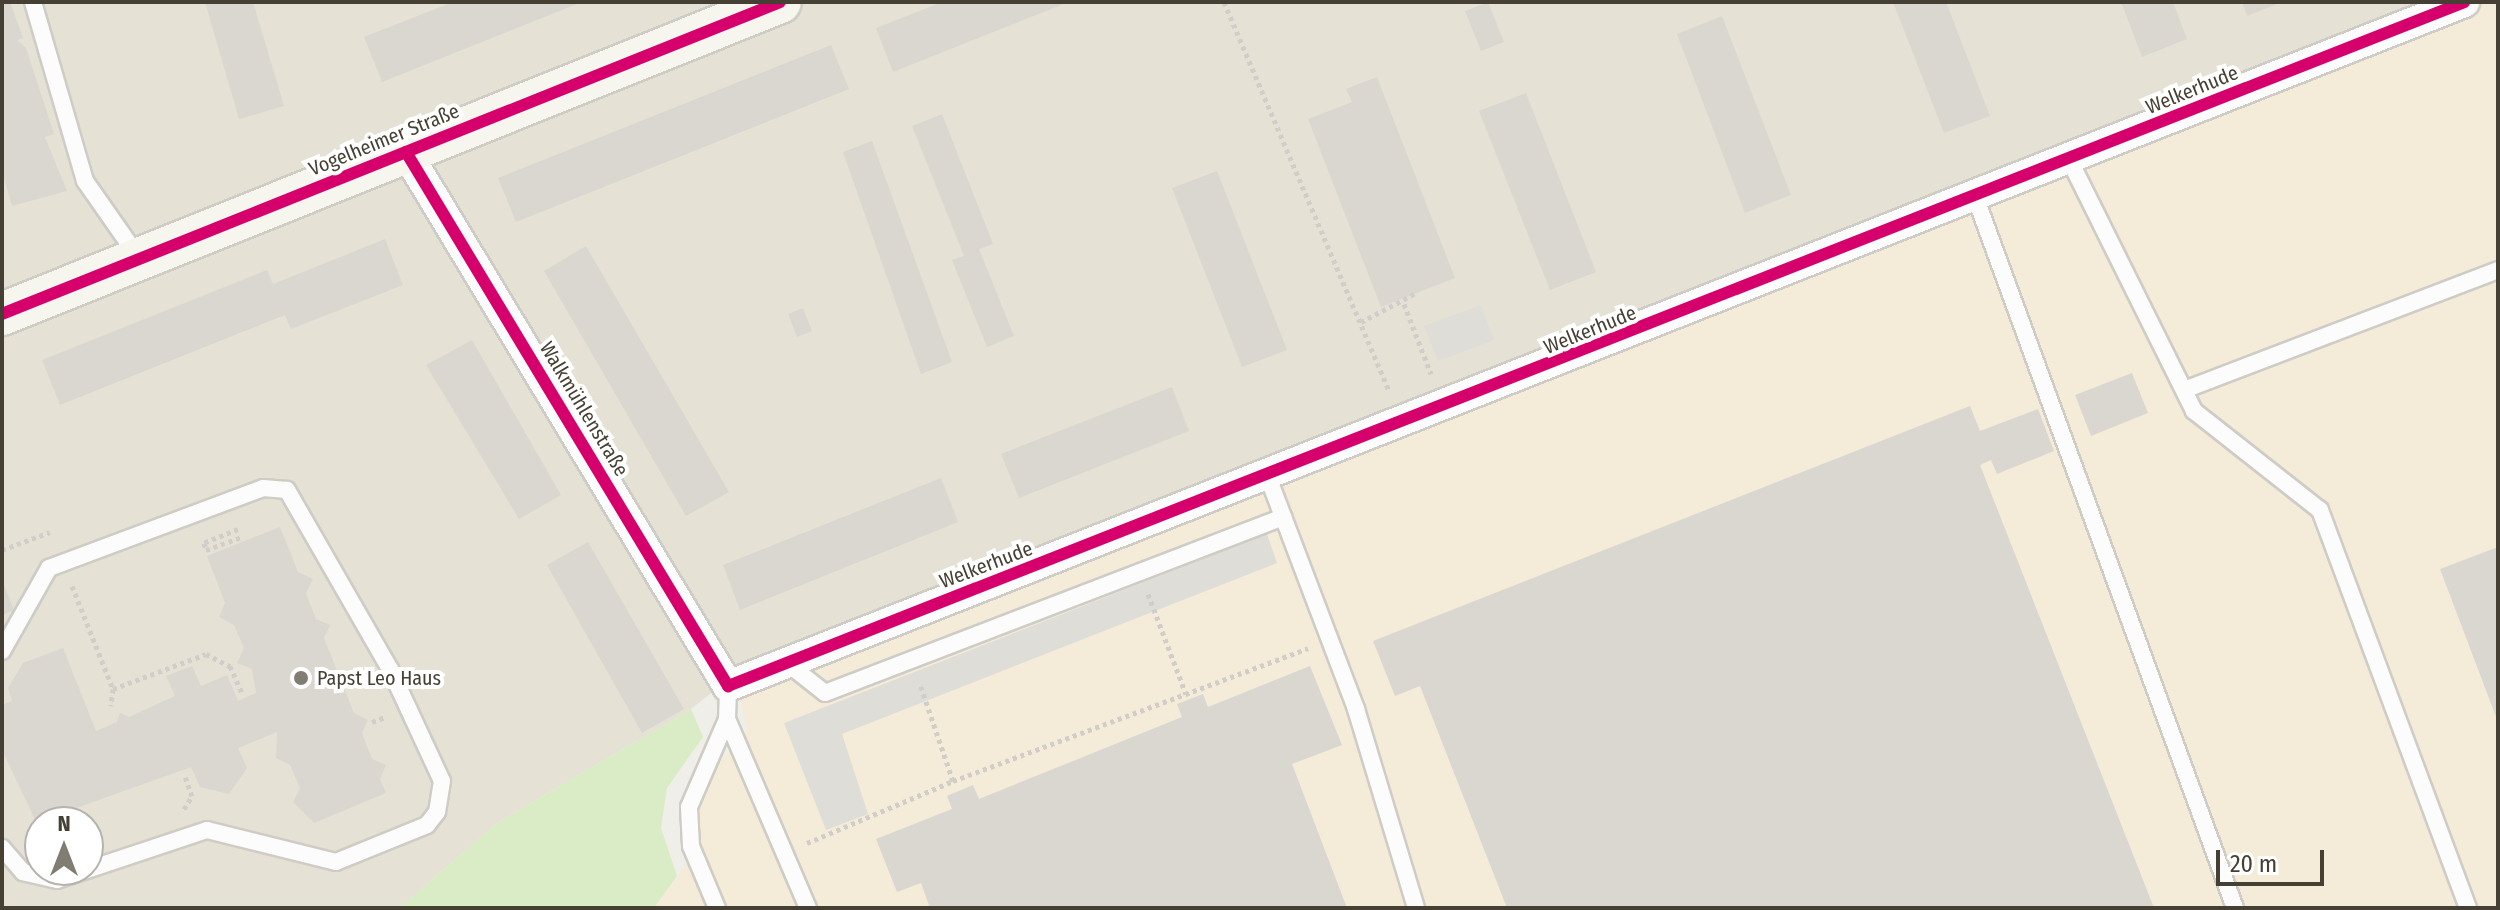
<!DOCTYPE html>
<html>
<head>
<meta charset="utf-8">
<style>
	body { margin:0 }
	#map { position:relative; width:2500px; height:910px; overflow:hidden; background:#f0eee8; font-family:"Fira Sans Condensed",sans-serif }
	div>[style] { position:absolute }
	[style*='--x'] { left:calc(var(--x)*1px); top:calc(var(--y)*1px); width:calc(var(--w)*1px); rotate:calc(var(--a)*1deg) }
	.residential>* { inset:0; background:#e5e1d5 }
	.commercial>* { inset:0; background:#f4ebd9 }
	.green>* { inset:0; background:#daecc5 }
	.parking>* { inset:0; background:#dfddd8 }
	.building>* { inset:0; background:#dad7d0 }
	.path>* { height:5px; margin-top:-2.5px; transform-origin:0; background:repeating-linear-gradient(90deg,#d1cec9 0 4px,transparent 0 8px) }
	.roads { filter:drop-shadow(2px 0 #ceccc5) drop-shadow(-2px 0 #ceccc5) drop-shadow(0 2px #ceccc5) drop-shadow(0 -2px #ceccc5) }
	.lane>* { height:16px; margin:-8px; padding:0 8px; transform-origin:8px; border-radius:8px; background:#fdfcfc }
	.street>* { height:30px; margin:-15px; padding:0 15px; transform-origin:15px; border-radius:15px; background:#fdfcfc }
	.secondary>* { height:42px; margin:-21px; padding:0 21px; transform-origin:21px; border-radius:21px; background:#f6f5ee }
	.cycleway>* { height:12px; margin:-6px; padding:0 6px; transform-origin:6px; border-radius:6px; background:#d6006c }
	.dots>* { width:22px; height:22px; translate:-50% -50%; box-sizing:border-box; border:4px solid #fff; border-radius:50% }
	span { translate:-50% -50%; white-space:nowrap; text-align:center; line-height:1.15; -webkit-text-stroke:8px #fff; paint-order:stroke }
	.street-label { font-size:20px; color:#464034 }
	.poi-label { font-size:20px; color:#464034 }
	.left { translate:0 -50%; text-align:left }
	.frame { position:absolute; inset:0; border:4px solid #464034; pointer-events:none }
	.north { position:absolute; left:24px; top:806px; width:80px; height:80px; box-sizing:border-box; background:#fff; border:2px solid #b5b3ae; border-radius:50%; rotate:0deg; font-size:22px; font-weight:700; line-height:32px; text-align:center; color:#464034 }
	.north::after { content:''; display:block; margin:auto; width:28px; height:36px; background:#827d73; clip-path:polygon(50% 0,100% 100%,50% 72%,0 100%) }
	.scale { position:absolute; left:2216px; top:850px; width:108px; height:36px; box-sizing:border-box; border:4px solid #464034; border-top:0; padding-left:10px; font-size:24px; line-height:28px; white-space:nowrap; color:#464034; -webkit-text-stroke:6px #fff; paint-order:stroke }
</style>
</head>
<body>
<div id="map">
	<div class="residential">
		<div style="clip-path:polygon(evenodd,2px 2px,2450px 2px,735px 674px,691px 709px,497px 823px,399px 908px,2px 908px,2px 2px,40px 822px,88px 822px,88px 870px,40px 870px,40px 822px)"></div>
	</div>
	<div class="commercial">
		<div style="clip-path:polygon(2479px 2px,2498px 2px,2498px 908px,654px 908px,696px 851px,694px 806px,706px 778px,748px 730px,737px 689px)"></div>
	</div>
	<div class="green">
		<div style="clip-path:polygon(691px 709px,703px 737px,667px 788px,661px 828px,677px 876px,654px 908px,399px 908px,497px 823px)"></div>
	</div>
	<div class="parking">
		<div style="clip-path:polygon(1481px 305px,1494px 340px,1438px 361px,1424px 326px)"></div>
		<div style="clip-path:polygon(1267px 534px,1277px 563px,842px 734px,868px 814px,826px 830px,784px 723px)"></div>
	</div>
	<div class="building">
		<div style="clip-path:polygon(2px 2px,10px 2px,23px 38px,17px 40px,26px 48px,54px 134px,45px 137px,67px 191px,12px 206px,2px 171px)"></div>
		<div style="clip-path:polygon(205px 2px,253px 2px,284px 106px,239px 119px)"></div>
		<div style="clip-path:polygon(453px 2px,582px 2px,382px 82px,364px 37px)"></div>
		<div style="clip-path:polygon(942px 2px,1069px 2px,893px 72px,876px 28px)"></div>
		<div style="clip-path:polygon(1488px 2px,1504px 42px,1481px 51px,1465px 11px)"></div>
		<div style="clip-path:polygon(1893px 2px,1946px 2px,1990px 116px,1944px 133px)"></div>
		<div style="clip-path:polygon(2121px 2px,2173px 2px,2187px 39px,2142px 57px)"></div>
		<div style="clip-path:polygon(2242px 2px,2282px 2px,2247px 16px)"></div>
		<div style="clip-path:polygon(1722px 16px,1791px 195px,1745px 213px,1677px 34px)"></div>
		<div style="clip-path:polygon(831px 45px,849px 89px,516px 222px,498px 178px)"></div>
		<div style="clip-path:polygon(1377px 77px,1455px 278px,1381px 307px,1308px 119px,1352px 102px,1346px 89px)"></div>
		<div style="clip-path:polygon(1526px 93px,1596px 272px,1550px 290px,1479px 111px)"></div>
		<div style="clip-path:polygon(942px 114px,993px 244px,979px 249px,1014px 336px,987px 347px,952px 260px,964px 256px,912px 126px)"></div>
		<div style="clip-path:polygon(872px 141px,952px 362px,921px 374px,843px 152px)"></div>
		<div style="clip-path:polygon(1217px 171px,1287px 350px,1242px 367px,1172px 188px)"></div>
		<div style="clip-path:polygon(385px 239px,403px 285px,291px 329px,285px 315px,60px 405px,42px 360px,267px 270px,273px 284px)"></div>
		<div style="clip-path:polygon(586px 246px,729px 492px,686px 516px,544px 271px)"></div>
		<div style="clip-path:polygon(803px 308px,812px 331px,797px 337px,788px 314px)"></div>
		<div style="clip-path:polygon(472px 340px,561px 495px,519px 519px,426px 365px)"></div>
		<div style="clip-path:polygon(2132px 373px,2148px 413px,2091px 436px,2075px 395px)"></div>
		<div style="clip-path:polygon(1172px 387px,1189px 431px,1019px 498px,1001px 454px)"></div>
		<div style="clip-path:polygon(1970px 406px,1980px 431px,2038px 409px,2054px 451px,1997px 474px,1991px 460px,1980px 465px,2154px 908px,1507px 908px,1420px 686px,1395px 696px,1373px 641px)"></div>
		<div style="clip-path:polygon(941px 478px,958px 522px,740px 610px,723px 565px)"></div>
		<div style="clip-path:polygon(280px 527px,298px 572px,313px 579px,306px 593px,316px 619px,330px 625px,324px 638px,354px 713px,368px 720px,362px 733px,372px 759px,386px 765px,380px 779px,386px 793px,314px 823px,293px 802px,300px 788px,290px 765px,276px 758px,277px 732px,238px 748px,247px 768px,229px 794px,200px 787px,191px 767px,68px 811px,60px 822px,40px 822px,40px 830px,2px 750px,2px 705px,12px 701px,8px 688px,23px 663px,63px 648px,96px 731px,117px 722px,120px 713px,129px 717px,175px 696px,166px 676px,192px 666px,201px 686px,227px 675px,238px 701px,256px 693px,252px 669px,237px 663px,244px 648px,234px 625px,219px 617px,225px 603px,207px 556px)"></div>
		<div style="clip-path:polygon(588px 542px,684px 709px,642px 733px,547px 565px)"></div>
		<div style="clip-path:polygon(2498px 547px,2498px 722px,2440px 569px)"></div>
		<div style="clip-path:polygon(2px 580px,14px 610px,2px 615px)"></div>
		<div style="clip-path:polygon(1310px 666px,1342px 745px,1292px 764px,1347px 908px,930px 908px,921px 883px,897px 892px,876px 839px,952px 809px,947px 796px,973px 785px,979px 799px,1182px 717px,1177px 704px,1203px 694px,1208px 707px)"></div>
	</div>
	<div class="path">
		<div style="--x:1224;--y:2;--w:423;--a:67"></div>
		<div style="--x:1404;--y:304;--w:75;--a:68.9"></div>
		<div style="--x:1361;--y:322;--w:64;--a:-27.8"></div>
		<div style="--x:238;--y:529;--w:37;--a:158"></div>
		<div style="--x:204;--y:543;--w:7;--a:74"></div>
		<div style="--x:206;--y:550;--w:38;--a:-20"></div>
		<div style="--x:2;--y:550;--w:51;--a:-20.6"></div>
		<div style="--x:72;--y:586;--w:111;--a:68.3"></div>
		<div style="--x:113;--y:689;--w:17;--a:97"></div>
		<div style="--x:1148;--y:594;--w:107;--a:69.2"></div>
		<div style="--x:113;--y:689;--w:99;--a:-20.6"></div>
		<div style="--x:206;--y:654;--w:27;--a:27"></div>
		<div style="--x:230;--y:666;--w:30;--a:66"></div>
		<div style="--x:372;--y:722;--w:15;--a:-20"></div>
		<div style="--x:953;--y:781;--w:379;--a:-20.5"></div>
		<div style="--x:184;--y:809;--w:15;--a:-58"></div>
		<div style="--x:192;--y:796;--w:20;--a:-110"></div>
		<div style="--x:807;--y:843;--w:159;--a:-23"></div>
		<div style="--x:953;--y:781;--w:102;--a:-108.8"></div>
	</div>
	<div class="roads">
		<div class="lane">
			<div style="--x:33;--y:2;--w:186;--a:73.8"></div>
			<div style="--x:85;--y:181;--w:94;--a:55"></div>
			<div style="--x:2070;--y:161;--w:279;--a:63.6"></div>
			<div style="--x:2194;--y:411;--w:160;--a:38.2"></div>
			<div style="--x:2320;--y:510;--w:425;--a:69.6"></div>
			<div style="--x:1976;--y:199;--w:755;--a:69.93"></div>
			<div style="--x:2184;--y:390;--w:336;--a:-20.9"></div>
			<div style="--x:1268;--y:477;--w:248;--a:69.2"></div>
			<div style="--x:1356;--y:709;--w:208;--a:73.2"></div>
			<div style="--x:2;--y:651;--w:95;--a:-60.5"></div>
			<div style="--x:49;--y:568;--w:228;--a:-20.5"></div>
			<div style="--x:263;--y:488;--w:24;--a:5"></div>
			<div style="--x:287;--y:490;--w:207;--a:60.1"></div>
			<div style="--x:390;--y:669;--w:123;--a:65.1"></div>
			<div style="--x:442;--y:781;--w:31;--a:99"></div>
			<div style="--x:437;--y:812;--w:16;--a:128"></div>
			<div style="--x:427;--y:825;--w:98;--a:157.9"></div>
			<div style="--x:336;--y:862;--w:133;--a:-166.1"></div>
			<div style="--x:207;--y:830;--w:158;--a:161.6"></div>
			<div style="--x:57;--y:880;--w:35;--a:-167"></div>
			<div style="--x:23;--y:872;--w:32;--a:-131"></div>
			<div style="--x:787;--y:663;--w:48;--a:38.3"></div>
			<div style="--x:825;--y:693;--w:491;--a:-21"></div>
			<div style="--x:727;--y:719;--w:206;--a:66.8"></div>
			<div style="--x:717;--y:908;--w:67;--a:-112.8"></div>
			<div style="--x:691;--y:846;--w:39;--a:-93"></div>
			<div style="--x:689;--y:807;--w:96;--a:-66.6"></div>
			<div style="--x:727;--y:719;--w:33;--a:-88"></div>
		</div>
		<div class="street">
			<div style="--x:406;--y:152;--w:624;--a:58.91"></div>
			<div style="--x:728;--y:686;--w:1866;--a:-21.5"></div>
		</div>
		<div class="secondary">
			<div style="--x:2;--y:314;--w:838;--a:-21.85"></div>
		</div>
	</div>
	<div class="cycleway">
		<div style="--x:406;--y:152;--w:624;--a:58.91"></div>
		<div style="--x:728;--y:686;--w:1866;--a:-21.5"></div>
		<div style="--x:2;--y:314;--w:838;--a:-21.85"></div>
	</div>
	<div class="dots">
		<div style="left:301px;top:678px;background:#827d73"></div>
	</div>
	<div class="street-label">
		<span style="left:2192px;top:90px;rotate:-22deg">Welkerhude</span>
		<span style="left:384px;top:140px;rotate:-22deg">Vogelheimer Straße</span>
		<span style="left:1590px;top:330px;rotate:-22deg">Welkerhude</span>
		<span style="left:584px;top:409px;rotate:59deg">Walkmühlenstraße</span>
		<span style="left:986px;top:565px;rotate:-21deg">Welkerhude</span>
	</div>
	<div class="poi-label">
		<span class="left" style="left:317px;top:678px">Papst Leo Haus</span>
	</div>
	<div class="frame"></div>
	<div class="north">N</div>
	<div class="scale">20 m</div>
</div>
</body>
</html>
